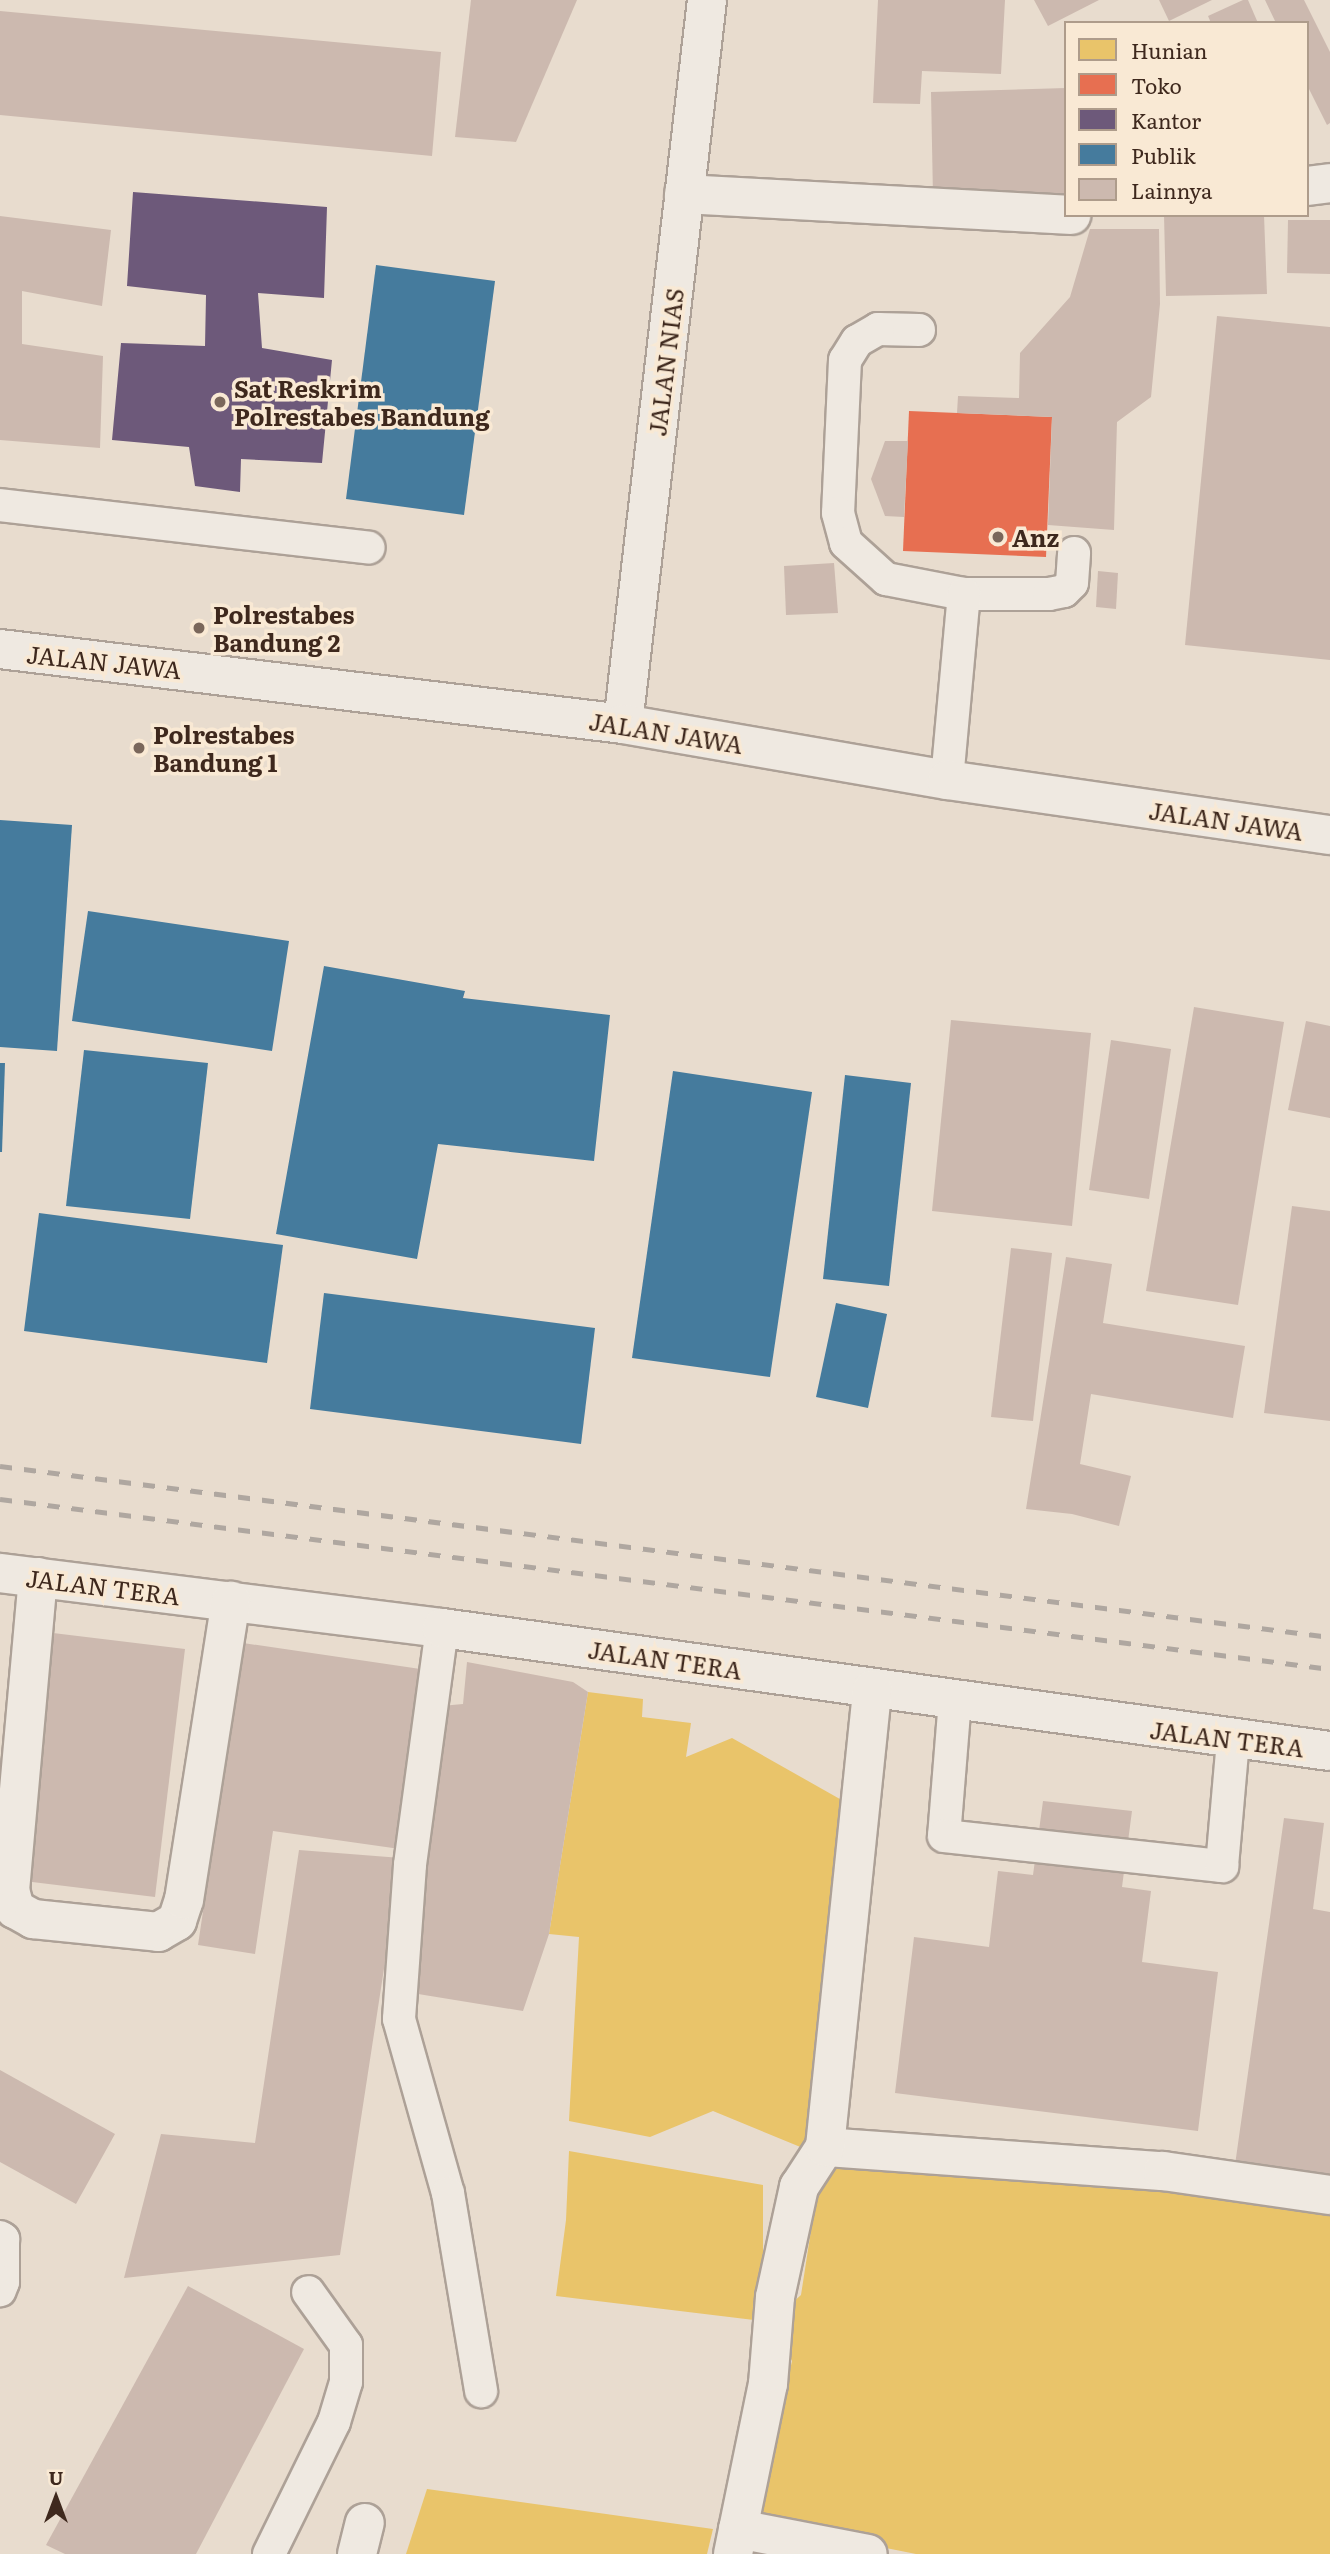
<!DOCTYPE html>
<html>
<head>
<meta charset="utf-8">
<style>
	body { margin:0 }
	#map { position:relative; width:1330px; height:2554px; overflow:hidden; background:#e8dcce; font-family:Literata,serif }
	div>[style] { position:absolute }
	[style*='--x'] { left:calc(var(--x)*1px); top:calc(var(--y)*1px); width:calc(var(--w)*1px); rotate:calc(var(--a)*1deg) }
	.homes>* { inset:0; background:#e9c46a }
	.shops>* { inset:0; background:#e76f51 }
	.offices>* { inset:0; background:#6d597a }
	.public>* { inset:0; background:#457b9d }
	.building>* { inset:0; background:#ccb9af }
	.roads { filter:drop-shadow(2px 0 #ada197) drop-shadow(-2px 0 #ada197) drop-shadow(0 2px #ada197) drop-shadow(0 -2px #ada197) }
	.service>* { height:32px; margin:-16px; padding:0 16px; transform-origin:16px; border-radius:16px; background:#efe9e1 }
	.minor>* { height:38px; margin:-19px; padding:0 19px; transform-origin:19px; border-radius:19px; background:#efe9e1 }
	.tertiary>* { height:38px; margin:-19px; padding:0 19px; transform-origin:19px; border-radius:19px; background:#efe9e1 }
	.rail>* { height:5px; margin-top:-2.5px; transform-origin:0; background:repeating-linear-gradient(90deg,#afa7a0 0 12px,transparent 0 24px) }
	.dots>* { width:19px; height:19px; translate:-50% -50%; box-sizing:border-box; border:4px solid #f9e9d4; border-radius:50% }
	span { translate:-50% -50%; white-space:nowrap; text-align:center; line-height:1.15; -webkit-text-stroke:7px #f9e9d4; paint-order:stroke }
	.street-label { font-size:24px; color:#3e281d }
	.poi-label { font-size:24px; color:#3e281d; font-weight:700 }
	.left { translate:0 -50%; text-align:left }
	.legend { position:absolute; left:1064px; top:21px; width:245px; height:196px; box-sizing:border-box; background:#f9e9d4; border:2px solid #ae9c8b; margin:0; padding:9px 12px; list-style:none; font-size:21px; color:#3e281d }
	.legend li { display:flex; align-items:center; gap:14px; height:35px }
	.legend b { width:35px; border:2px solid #ae9c8b }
	.north { position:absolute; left:21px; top:2463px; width:70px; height:70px; -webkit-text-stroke:5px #f9e9d4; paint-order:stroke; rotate:0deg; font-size:19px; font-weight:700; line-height:28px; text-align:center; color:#3e281d }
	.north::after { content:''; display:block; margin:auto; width:24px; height:32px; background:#3e281d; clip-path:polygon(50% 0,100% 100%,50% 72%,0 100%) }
</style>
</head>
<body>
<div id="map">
	<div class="homes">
		<div style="clip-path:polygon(588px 1692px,643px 1699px,642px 1717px,691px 1723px,686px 1757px,732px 1738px,854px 1807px,815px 2153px,713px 2111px,650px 2137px,569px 2121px,579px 1937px,549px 1934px)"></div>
		<div style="clip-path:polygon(569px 2151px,763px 2185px,763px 2253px,754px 2320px,556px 2296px,566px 2220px)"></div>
		<div style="clip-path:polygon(821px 2166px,1330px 2203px,1330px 2554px,916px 2554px,756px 2522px,792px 2361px,777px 2332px,783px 2311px,801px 2295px)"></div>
		<div style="clip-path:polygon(427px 2489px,713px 2529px,707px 2554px,406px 2554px)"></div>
	</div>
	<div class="shops">
		<div style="clip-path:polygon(909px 411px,1052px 417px,1046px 557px,903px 551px)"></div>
	</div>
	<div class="offices">
		<div style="clip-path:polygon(133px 192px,327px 207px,324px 298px,258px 293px,262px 348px,332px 360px,322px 463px,241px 459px,240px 492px,195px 486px,189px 447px,112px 440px,121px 343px,205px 346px,206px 295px,127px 286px)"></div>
	</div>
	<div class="public">
		<div style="clip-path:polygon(376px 265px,495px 281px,464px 515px,346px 499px)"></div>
		<div style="clip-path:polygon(0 820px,72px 825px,57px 1051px,0 1047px)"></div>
		<div style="clip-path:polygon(88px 911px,289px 941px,272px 1051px,72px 1021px)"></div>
		<div style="clip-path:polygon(324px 966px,465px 991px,463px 998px,610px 1015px,594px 1161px,438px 1144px,417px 1259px,276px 1234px)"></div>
		<div style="clip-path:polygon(84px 1050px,208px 1063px,190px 1219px,66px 1206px)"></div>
		<div style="clip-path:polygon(0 1063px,5px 1063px,2px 1152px,0 1152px)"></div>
		<div style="clip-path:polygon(673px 1071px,812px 1092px,770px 1377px,632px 1358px)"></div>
		<div style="clip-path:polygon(845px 1075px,911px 1083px,889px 1286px,823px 1279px)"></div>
		<div style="clip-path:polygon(39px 1213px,283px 1245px,267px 1363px,24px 1331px)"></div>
		<div style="clip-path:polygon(324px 1293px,595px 1328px,581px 1444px,310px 1409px)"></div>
		<div style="clip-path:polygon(836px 1303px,887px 1314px,868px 1408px,816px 1397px)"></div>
	</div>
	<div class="building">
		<div style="clip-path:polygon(471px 0,577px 0,516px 142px,455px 137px)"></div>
		<div style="clip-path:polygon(878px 0,1005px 0,1001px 74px,922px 71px,920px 104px,873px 103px)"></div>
		<div style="clip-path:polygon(1034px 0,1099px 0,1048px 26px)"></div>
		<div style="clip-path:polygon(1159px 0,1212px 0,1169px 21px)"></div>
		<div style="clip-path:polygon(1243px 0,1248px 0,1258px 23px,1211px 23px,1208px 16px)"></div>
		<div style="clip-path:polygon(1265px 0,1304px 0,1330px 52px,1330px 123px,1327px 125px,1307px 85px,1307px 23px,1276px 23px)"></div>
		<div style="clip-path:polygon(0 11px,441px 52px,432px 156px,0 115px)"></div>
		<div style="clip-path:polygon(1066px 88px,1066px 194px,933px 197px,931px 92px)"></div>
		<div style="clip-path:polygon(1164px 215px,1264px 215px,1267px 294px,1166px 296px)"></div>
		<div style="clip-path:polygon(0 216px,111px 230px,102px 306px,22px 291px,22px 344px,103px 356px,100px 448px,0 440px)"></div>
		<div style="clip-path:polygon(1288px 220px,1330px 220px,1330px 274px,1287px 273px)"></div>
		<div style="clip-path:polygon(1090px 229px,1159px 229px,1160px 304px,1151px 397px,1117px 422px,1114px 530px,1048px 525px,1052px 417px,957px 413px,958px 396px,1019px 398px,1020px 353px,1070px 297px)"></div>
		<div style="clip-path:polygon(1217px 316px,1330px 327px,1330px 660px,1185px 645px)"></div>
		<div style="clip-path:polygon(885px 441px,908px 441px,904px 517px,885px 516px,871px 479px)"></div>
		<div style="clip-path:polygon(834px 563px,838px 613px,786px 615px,784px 566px)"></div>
		<div style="clip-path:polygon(1098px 571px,1118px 573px,1116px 609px,1096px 607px)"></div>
		<div style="clip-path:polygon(1194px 1007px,1284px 1022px,1238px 1305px,1146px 1291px)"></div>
		<div style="clip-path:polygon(951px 1020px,1091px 1033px,1072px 1226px,932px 1211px)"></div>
		<div style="clip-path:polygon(1306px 1021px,1330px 1026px,1330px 1118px,1288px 1110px)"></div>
		<div style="clip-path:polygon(1111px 1040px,1171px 1049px,1149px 1199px,1089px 1190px)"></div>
		<div style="clip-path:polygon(1292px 1206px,1330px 1211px,1330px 1421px,1264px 1413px)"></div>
		<div style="clip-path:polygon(1011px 1248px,1052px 1253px,1033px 1421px,991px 1417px)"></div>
		<div style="clip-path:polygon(1066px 1257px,1112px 1264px,1103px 1323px,1245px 1346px,1233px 1418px,1091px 1394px,1080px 1464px,1131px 1476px,1119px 1526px,1072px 1514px,1026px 1509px)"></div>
		<div style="clip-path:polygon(53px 1633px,185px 1649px,155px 1897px,24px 1881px)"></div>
		<div style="clip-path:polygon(243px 1643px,434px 1671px,407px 1850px,273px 1831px,255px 1954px,198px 1945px)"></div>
		<div style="clip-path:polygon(467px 1662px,573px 1682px,588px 1692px,549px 1934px,523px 2011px,412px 1993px,441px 1706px,463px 1704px)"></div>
		<div style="clip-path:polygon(1043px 1801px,1132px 1811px,1122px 1887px,1151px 1891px,1142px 1962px,1218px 1972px,1198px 2131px,895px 2093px,914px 1937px,989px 1947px,998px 1871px,1033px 1875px)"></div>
		<div style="clip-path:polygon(1284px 1818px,1324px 1823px,1313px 1909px,1330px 1912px,1330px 2186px,1234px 2172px)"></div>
		<div style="clip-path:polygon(299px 1850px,401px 1858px,340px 2255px,124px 2278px,161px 2134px,255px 2143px)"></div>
		<div style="clip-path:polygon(0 2070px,115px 2134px,76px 2204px,0 2162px)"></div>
		<div style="clip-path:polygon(188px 2286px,304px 2349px,196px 2554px,65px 2554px,46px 2545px)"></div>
	</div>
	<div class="roads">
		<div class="service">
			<div style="--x:919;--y:330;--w:41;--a:-178.6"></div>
			<div style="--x:878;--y:329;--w:24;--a:150"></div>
			<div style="--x:857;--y:341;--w:22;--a:122"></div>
			<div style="--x:845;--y:360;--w:153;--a:92.6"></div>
			<div style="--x:838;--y:513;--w:31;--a:75"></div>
			<div style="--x:846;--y:543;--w:54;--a:42"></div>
			<div style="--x:886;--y:579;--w:79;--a:10.9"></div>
			<div style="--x:964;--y:594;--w:85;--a:0"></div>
			<div style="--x:1049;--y:594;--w:15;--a:-11"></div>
			<div style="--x:1064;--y:591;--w:11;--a:-45"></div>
			<div style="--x:1072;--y:583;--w:30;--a:-86"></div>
			<div style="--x:0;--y:505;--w:371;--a:6.6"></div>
			<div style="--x:947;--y:780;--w:187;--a:-84.8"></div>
			<div style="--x:442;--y:1628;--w:239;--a:97.7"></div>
			<div style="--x:410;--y:1865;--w:154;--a:94.1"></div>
			<div style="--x:399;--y:2019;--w:181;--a:74.3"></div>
			<div style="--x:448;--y:2193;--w:201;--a:80.5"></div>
			<div style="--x:955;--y:1700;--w:136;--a:94.6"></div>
			<div style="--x:944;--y:1836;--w:280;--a:6.2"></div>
			<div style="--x:1222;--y:1866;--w:126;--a:-85"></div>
			<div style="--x:0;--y:2237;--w:4;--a:34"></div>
			<div style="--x:3;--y:2239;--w:43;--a:90"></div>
			<div style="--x:3;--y:2282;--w:9;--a:111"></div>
			<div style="--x:269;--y:2554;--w:147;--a:-63.8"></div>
			<div style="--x:334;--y:2422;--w:42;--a:-73.3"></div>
			<div style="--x:346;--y:2382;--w:37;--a:-90"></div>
			<div style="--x:346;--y:2345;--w:65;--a:-125.6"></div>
		</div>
		<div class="minor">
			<div style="--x:1307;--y:186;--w:23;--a:-7"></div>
			<div style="--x:684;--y:194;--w:388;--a:3.1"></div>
			<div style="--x:623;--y:724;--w:729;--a:-83.38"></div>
			<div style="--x:0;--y:1573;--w:445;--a:7.1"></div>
			<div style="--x:442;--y:1628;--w:896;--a:7.89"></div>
			<div style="--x:38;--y:1577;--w:314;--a:95.1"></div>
			<div style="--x:10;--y:1890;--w:20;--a:75"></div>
			<div style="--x:15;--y:1909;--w:21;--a:29"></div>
			<div style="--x:33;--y:1919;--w:126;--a:5.9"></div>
			<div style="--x:158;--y:1932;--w:22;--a:-30"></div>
			<div style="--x:177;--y:1921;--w:22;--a:-72"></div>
			<div style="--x:184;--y:1900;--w:303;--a:-81.1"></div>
			<div style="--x:825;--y:2147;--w:339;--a:4.1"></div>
			<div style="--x:1163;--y:2171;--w:169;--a:8.2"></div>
			<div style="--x:738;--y:2529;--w:132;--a:10.9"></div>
			<div style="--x:357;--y:2554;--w:32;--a:-76"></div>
			<div style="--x:733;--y:2554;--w:174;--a:-78.4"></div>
			<div style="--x:768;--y:2384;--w:87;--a:-85.4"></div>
			<div style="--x:775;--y:2297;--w:113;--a:-77.7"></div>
			<div style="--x:799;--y:2187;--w:48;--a:-57"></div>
			<div style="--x:825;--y:2147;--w:460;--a:-84.1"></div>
		</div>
		<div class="tertiary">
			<div style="--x:0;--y:649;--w:627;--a:6.86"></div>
			<div style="--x:623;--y:724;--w:329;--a:9.8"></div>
			<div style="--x:947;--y:780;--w:387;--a:8.2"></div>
		</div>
	</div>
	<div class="rail">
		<div style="--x:0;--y:1466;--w:1341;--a:7.33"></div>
		<div style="--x:0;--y:1499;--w:1341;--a:7.28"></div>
	</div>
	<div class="dots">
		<div style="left:220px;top:402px;background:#7a675b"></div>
		<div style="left:998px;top:537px;background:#7a675b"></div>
		<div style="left:199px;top:628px;background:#7a675b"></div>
		<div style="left:139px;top:748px;background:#7a675b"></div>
	</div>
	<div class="street-label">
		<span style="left:665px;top:362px;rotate:-83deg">JALAN NIAS</span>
		<span style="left:104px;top:661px;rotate:6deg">JALAN JAWA</span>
		<span style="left:666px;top:732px;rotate:9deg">JALAN JAWA</span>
		<span style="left:1226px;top:820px;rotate:8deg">JALAN JAWA</span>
		<span style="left:103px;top:1586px;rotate:7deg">JALAN TERA</span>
		<span style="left:665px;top:1659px;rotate:8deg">JALAN TERA</span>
		<span style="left:1227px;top:1738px;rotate:7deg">JALAN TERA</span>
	</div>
	<div class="poi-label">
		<span class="left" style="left:234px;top:402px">Sat Reskrim<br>Polrestabes Bandung</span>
		<span class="left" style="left:1012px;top:537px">Anz</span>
		<span class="left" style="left:213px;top:628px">Polrestabes<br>Bandung 2</span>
		<span class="left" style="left:153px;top:748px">Polrestabes<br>Bandung 1</span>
	</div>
	<ul class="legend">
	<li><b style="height:19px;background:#e9c46a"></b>Hunian</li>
	<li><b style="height:19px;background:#e76f51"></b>Toko</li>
	<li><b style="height:19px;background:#6d597a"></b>Kantor</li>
	<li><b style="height:19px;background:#457b9d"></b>Publik</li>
	<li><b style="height:19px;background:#ccb9af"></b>Lainnya</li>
	</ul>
	<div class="north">U</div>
</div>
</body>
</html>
